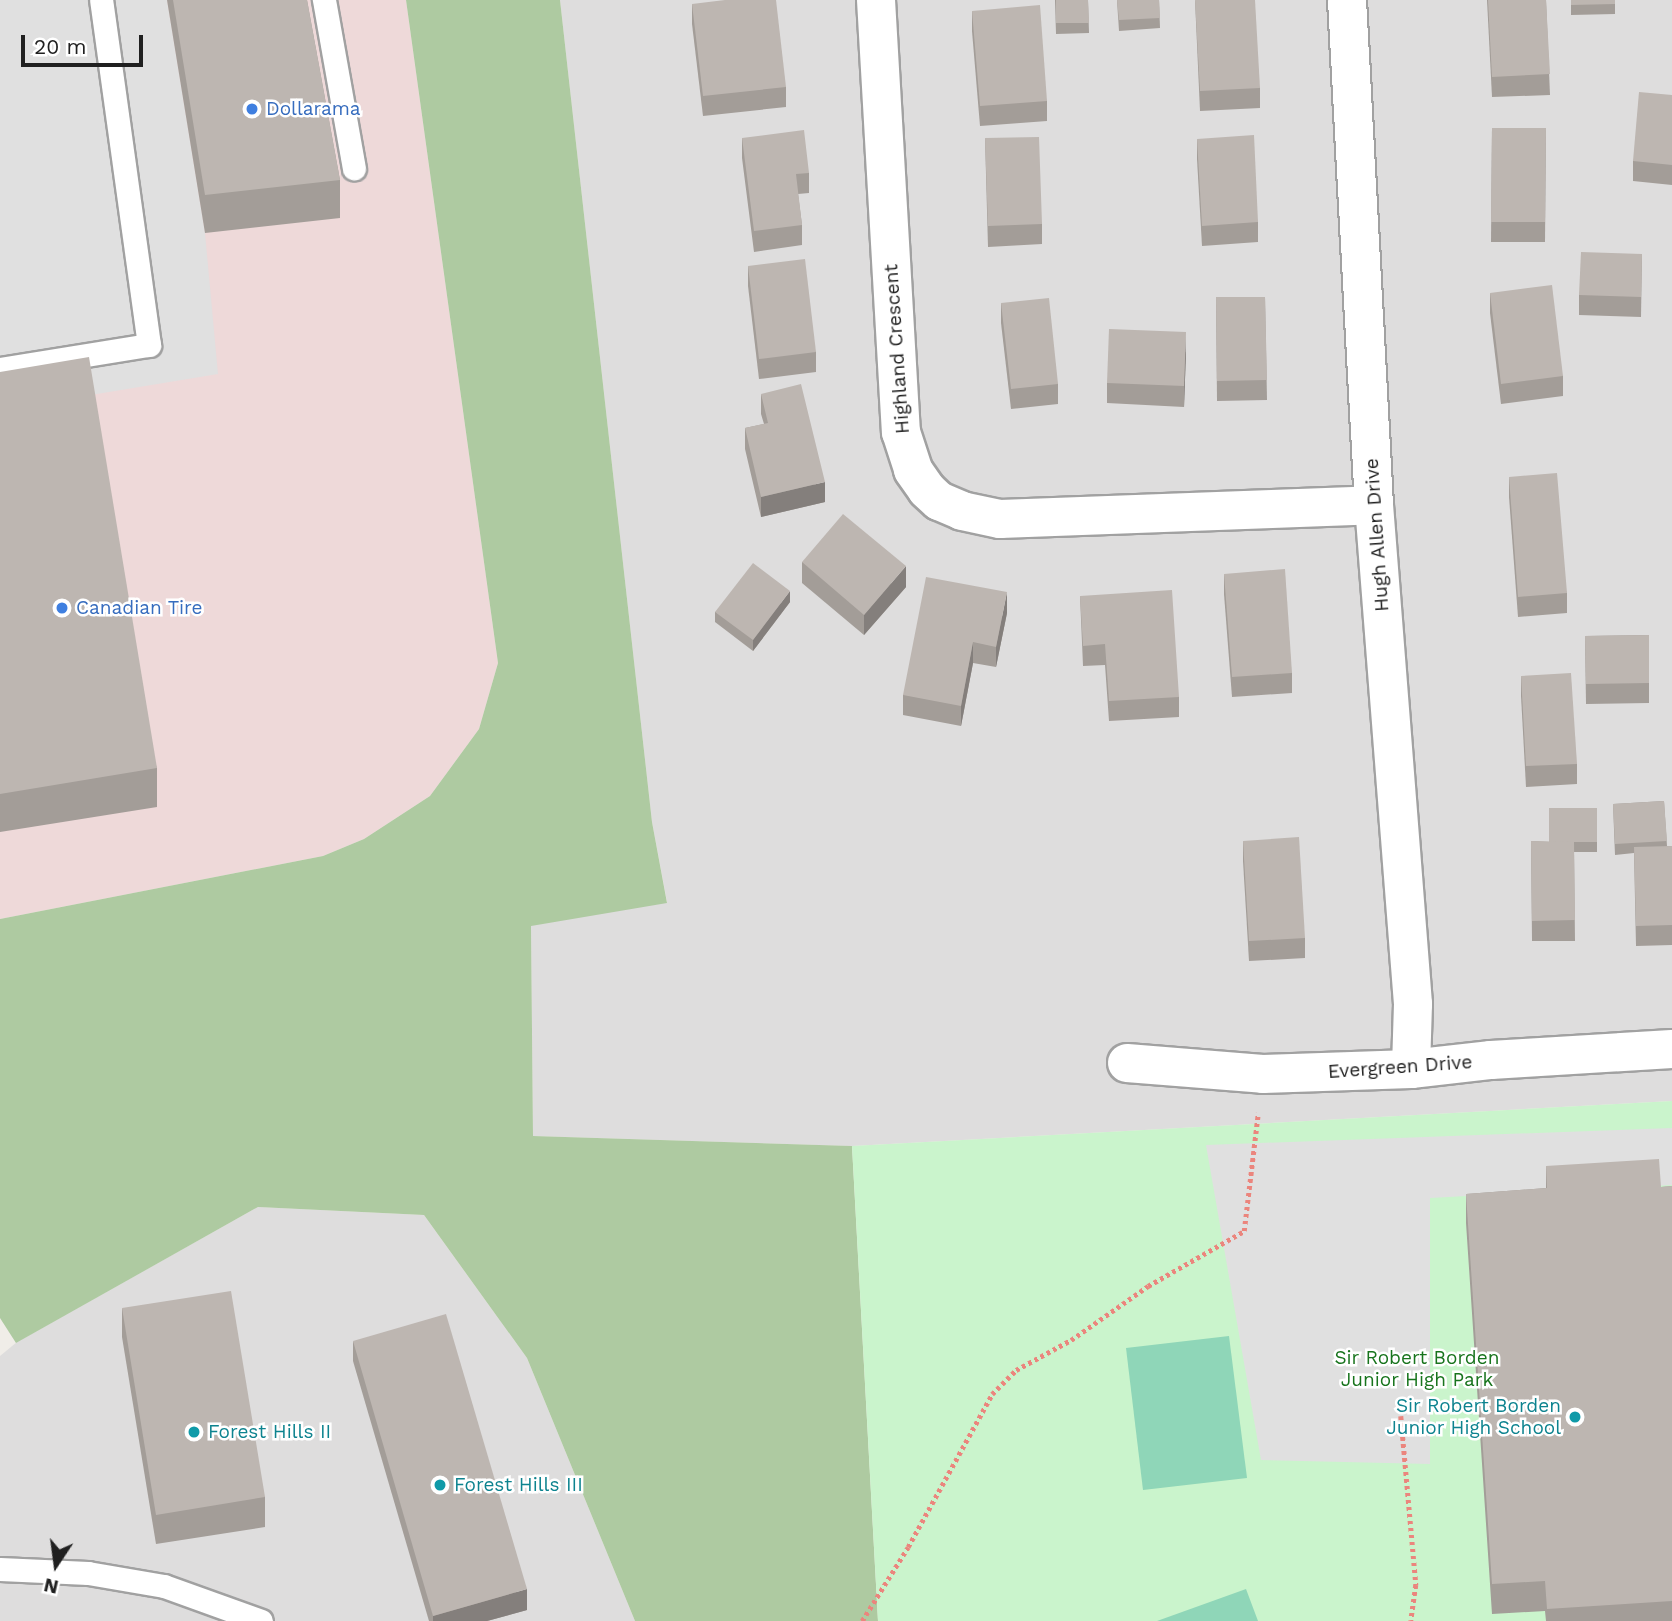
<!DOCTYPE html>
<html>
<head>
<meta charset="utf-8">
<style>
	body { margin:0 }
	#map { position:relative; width:1672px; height:1621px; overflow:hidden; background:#f0ede8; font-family:"Work Sans",sans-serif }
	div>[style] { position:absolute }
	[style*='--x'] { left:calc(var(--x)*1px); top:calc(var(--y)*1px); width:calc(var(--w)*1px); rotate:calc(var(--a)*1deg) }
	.residential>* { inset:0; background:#dedddd }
	.commercial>* { inset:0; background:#eed9d9 }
	.forest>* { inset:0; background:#aecaa1 }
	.park>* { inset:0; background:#caf4cc }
	.pitch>* { inset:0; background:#8fd6b8 }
	.parking>* { inset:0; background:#e0e0e0 }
	.path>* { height:4.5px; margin-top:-2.25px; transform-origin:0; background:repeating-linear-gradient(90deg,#eb857d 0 3.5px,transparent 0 7px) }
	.roads { filter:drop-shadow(2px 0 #a1a1a1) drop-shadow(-2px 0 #a1a1a1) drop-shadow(0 2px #a1a1a1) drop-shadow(0 -2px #a1a1a1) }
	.lane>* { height:23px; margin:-11.5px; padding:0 11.5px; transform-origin:11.5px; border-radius:11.5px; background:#fff }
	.street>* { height:38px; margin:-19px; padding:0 19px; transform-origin:19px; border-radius:19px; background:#fff }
	.wall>* { inset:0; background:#a39d98 }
	.shaded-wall>* { inset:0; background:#847f7c }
	.building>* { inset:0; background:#bdb6b1 }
	.dots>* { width:19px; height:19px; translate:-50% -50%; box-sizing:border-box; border:4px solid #fff; border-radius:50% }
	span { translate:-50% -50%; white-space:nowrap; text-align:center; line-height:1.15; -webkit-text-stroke:5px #fff; paint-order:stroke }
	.shop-label { font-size:19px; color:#366cbe }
	.left { translate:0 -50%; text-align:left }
	.street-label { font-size:19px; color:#202020 }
	.park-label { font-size:19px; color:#18741d }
	.culture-label { font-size:19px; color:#0d838f }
	.right { translate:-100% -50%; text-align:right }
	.north { position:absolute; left:21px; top:1530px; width:70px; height:70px; -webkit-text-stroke:5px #fff; paint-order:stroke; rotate:193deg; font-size:19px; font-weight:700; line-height:28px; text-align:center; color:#202020 }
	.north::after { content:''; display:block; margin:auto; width:24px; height:32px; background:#202020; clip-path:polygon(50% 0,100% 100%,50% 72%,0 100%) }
	.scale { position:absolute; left:21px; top:35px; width:122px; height:32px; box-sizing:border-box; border:4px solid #202020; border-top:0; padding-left:9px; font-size:21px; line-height:24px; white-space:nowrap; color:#202020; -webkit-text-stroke:5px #fff; paint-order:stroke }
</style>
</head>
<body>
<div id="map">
	<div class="residential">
		<div style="clip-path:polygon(560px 0,1672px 0,1672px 1101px,852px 1146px,533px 1136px,531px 925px,667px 902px,652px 822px)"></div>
		<div style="clip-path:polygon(258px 1207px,424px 1215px,527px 1358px,635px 1621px,0 1621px,0 1356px,17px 1342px)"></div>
	</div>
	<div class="commercial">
		<div style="clip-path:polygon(0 0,406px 0,498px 663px,479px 729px,430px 796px,364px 839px,323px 856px,0 919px)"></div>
	</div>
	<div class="forest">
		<div style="clip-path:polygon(406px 0,560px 0,652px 822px,667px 903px,531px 926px,533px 1136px,852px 1146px,878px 1621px,635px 1621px,527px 1358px,424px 1215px,258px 1207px,16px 1343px,0 1318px,0 919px,323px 856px,364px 839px,430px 796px,479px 729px,498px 663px)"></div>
	</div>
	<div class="park">
		<div style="clip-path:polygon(1672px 1101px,1672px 1621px,878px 1621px,852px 1146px)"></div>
	</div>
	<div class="pitch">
		<div style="clip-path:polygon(1229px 1336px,1247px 1478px,1143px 1490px,1126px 1348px)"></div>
		<div style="clip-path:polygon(1246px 1589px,1258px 1621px,1157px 1621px)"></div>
	</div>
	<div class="parking">
		<div style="clip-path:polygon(0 0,167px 0,205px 233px,218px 374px,0 410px)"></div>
		<div style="clip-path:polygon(1672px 1128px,1672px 1185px,1430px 1198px,1430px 1464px,1261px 1460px,1206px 1145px)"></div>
	</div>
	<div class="path">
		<div style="--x:1401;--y:1416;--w:170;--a:84.9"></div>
		<div style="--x:1416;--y:1585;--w:36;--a:98"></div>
		<div style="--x:862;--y:1621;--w:87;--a:-58.1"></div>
		<div style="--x:908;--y:1547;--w:175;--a:-61.2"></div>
		<div style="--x:992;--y:1394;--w:34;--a:-45"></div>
		<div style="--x:1016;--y:1370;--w:63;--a:-28.6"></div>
		<div style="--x:1071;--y:1340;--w:94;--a:-35"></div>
		<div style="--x:1148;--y:1286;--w:111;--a:-29.8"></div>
		<div style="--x:1244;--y:1231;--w:119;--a:-83.2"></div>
	</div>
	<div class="roads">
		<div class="lane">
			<div style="--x:324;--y:0;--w:171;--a:79.9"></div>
			<div style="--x:0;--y:369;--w:151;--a:-9.2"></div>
			<div style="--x:149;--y:345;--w:348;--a:-97.9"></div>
			<div style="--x:0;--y:1569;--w:88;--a:2.6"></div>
			<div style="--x:88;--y:1573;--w:77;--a:9.7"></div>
			<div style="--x:164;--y:1586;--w:103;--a:19.8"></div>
		</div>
		<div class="street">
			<div style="--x:876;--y:0;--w:433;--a:86.7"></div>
			<div style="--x:901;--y:432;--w:40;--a:72"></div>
			<div style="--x:913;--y:470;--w:24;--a:55"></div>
			<div style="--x:927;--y:490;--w:16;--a:43"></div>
			<div style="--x:939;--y:501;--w:25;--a:23"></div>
			<div style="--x:962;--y:511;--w:39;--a:12"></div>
			<div style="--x:1000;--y:519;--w:374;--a:-2.1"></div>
			<div style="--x:1347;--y:0;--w:506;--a:86.94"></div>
			<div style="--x:1374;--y:505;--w:501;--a:85.53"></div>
			<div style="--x:1413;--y:1004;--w:65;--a:91.8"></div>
			<div style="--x:1127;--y:1063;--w:136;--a:4.6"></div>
			<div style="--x:1263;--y:1074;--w:148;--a:-1.9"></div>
			<div style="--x:1411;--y:1069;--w:81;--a:-6.4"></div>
			<div style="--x:1491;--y:1060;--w:181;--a:-3.5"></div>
		</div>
	</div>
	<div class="wall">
		<div style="clip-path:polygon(167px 0,307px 0,340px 180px,340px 218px,205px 233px)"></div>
		<div style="clip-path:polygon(1055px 0,1088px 0,1089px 33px,1056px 34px)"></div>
		<div style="clip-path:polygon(1117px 0,1159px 0,1160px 28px,1119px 31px)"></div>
		<div style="clip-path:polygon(1195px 0,1260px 88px,1260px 108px,1200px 111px)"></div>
		<div style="clip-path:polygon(1487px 0,1546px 0,1550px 95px,1492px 97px)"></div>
		<div style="clip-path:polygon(1571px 0,1615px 0,1615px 14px,1571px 15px)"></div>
		<div style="clip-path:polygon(692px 4px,786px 87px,786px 107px,703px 116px,692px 24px)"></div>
		<div style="clip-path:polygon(972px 11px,1047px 101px,1047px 121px,980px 126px,972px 31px)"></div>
		<div style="clip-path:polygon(1672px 95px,1672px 185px,1633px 181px,1633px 161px)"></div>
		<div style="clip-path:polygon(1492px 128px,1546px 128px,1545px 242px,1491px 242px)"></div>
		<div style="clip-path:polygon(742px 138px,809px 173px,809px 193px,798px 194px,802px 225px,802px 245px,754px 252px,742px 158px)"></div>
		<div style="clip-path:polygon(985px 138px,1042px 224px,1042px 244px,988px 247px)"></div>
		<div style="clip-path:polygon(1197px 139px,1258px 222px,1258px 242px,1202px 246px,1197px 159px)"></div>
		<div style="clip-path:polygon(1642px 254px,1641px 317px,1579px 315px,1579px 295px)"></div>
		<div style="clip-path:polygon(748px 266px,816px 352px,816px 372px,759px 379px,748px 286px)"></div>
		<div style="clip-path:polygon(1490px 293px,1563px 376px,1563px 396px,1501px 404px,1490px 313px)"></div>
		<div style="clip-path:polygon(1216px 297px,1265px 297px,1267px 400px,1217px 401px)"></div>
		<div style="clip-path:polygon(1001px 303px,1058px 384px,1058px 404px,1011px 409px,1001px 323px)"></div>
		<div style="clip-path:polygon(1186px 352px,1184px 407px,1107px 403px,1107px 383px)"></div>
		<div style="clip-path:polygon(0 372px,157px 768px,157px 807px,0 832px)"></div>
		<div style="clip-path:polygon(761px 394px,825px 502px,761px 517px,745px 449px,745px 428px,764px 424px,761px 414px)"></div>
		<div style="clip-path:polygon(1509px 477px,1567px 593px,1567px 613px,1518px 617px,1509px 497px)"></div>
		<div style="clip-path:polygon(802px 562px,906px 587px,864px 635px,802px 583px)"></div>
		<div style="clip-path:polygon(1224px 574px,1292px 673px,1292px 693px,1232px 697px,1224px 594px)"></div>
		<div style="clip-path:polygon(1080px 596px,1179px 697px,1179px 717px,1109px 721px,1105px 665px,1083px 666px)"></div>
		<div style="clip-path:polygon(790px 602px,753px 651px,715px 622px,715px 612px)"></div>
		<div style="clip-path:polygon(1007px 613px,996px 667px,973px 663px,961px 726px,903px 715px,903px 695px)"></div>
		<div style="clip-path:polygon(1649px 635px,1649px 703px,1586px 704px,1585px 636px)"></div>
		<div style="clip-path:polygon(1521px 676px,1577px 764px,1577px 784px,1526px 787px,1521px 696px)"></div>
		<div style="clip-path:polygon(1664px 801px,1667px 846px,1672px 846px,1672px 945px,1636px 946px,1634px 853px,1615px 855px,1613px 804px)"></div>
		<div style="clip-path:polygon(1597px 808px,1597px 852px,1574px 852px,1575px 941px,1532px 941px,1531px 841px,1549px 842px)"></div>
		<div style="clip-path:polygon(1243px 841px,1305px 938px,1305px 958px,1249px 961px,1243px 861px)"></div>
		<div style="clip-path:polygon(1546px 1166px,1661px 1187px,1672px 1186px,1672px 1621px,1546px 1621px,1545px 1611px,1492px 1614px,1466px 1223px,1466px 1194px,1546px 1188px)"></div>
		<div style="clip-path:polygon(122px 1308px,265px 1497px,265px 1527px,156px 1544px,122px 1337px)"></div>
		<div style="clip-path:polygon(353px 1341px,527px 1610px,487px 1621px,429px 1621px,353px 1361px)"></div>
	</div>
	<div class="shaded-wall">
		<div style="clip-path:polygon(1186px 332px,1186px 352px,1184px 407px,1184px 386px)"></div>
		<div style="clip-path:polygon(825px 482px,825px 502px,761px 517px,761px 497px)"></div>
		<div style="clip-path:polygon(906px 566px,906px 587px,864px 635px,864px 615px)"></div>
		<div style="clip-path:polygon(790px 591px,790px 602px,753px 651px,753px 640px)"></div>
		<div style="clip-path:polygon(1007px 592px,1007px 613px,996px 667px,996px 647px)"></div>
		<div style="clip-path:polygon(973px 642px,973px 663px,961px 726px,961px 706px)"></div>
		<div style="clip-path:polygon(527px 1589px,527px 1610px,487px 1621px,433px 1621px,433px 1616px)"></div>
	</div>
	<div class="building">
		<div style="clip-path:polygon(173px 0,307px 0,340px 180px,205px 195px)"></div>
		<div style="clip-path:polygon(725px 0,776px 0,786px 87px,703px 96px,692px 4px)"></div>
		<div style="clip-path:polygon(1056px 0,1088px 0,1089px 23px,1056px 23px)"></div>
		<div style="clip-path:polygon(1117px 0,1159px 0,1160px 18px,1119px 20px)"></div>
		<div style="clip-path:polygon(1195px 0,1255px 0,1260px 88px,1200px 91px)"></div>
		<div style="clip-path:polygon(1488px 0,1546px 0,1550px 74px,1492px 77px)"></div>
		<div style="clip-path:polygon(1571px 0,1615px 0,1615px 4px,1571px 5px)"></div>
		<div style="clip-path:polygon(1040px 5px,1047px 101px,980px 106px,972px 11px)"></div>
		<div style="clip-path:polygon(1639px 92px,1672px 95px,1672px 165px,1633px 161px)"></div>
		<div style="clip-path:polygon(1492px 128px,1546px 128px,1545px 222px,1491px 222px)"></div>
		<div style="clip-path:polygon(804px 130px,809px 173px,796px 174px,802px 225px,754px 231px,742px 138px)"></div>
		<div style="clip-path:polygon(1254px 135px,1258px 222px,1202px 226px,1197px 139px)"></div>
		<div style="clip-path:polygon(1039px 137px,1042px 224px,988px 226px,985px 138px)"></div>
		<div style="clip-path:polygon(1581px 252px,1642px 254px,1641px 297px,1579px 295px)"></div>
		<div style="clip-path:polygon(805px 259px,816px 352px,759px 359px,748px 266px)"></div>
		<div style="clip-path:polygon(1552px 285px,1563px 376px,1501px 384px,1490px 293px)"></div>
		<div style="clip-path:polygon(1216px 297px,1265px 297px,1267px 380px,1217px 381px)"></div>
		<div style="clip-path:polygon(1049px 298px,1058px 384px,1011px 389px,1001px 303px)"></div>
		<div style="clip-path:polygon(1109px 329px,1186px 332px,1184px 386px,1107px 383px)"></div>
		<div style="clip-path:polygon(89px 357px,157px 768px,0 794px,0 372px)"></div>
		<div style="clip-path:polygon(801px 384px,825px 482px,761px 497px,745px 428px,768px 423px,761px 394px)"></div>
		<div style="clip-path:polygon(1557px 473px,1567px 593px,1518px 597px,1509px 477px)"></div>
		<div style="clip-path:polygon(843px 514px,906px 566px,864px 615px,802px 562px)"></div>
		<div style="clip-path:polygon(753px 563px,790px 591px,753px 640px,715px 612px)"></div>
		<div style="clip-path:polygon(1285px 569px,1292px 673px,1232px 677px,1224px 574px)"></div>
		<div style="clip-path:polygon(926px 577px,1007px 592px,996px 647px,973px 642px,961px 706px,903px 695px)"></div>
		<div style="clip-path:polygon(1172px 590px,1179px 697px,1109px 701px,1105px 644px,1083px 646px,1080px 596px)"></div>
		<div style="clip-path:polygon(1649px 635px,1649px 683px,1586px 684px,1585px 636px)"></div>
		<div style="clip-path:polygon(1571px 673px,1577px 764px,1526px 766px,1521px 676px)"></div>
		<div style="clip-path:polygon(1664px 801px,1667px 841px,1615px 844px,1613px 804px)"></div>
		<div style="clip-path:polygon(1549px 808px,1597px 808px,1597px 842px,1549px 842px)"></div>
		<div style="clip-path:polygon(1299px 837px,1305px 938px,1249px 941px,1243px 841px)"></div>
		<div style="clip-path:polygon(1531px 841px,1574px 842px,1575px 920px,1532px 921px)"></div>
		<div style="clip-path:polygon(1672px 846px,1672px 925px,1636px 926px,1634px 847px)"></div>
		<div style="clip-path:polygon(1659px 1159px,1661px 1187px,1672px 1186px,1672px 1601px,1547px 1609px,1545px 1581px,1492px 1584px,1466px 1194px,1547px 1188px,1546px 1166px)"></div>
		<div style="clip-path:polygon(231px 1291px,265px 1497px,156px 1515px,122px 1308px)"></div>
		<div style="clip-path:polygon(446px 1314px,527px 1589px,433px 1616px,353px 1341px)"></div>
	</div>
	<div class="dots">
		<div style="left:252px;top:109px;background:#3f7fe0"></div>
		<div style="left:62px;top:608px;background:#3f7fe0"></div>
		<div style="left:1575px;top:1417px;background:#0f9aa8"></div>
		<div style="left:194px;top:1432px;background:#0f9aa8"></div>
		<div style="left:440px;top:1485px;background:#0f9aa8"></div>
	</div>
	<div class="shop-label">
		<span class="left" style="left:266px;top:109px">Dollarama</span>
		<span class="left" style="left:76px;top:608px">Canadian Tire</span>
	</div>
	<div class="street-label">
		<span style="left:897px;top:349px;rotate:-94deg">Highland Crescent</span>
		<span style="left:1377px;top:535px;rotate:-94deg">Hugh Allen Drive</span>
		<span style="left:1400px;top:1067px;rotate:-4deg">Evergreen Drive</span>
	</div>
	<div class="park-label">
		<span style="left:1417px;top:1369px">Sir Robert Borden<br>Junior High Park</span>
	</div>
	<div class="culture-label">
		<span class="right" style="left:1561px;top:1417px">Sir Robert Borden<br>Junior High School</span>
		<span class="left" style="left:208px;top:1432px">Forest Hills II</span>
		<span class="left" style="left:454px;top:1485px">Forest Hills III</span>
	</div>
	<div class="north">N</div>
	<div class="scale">20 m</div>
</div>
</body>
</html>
